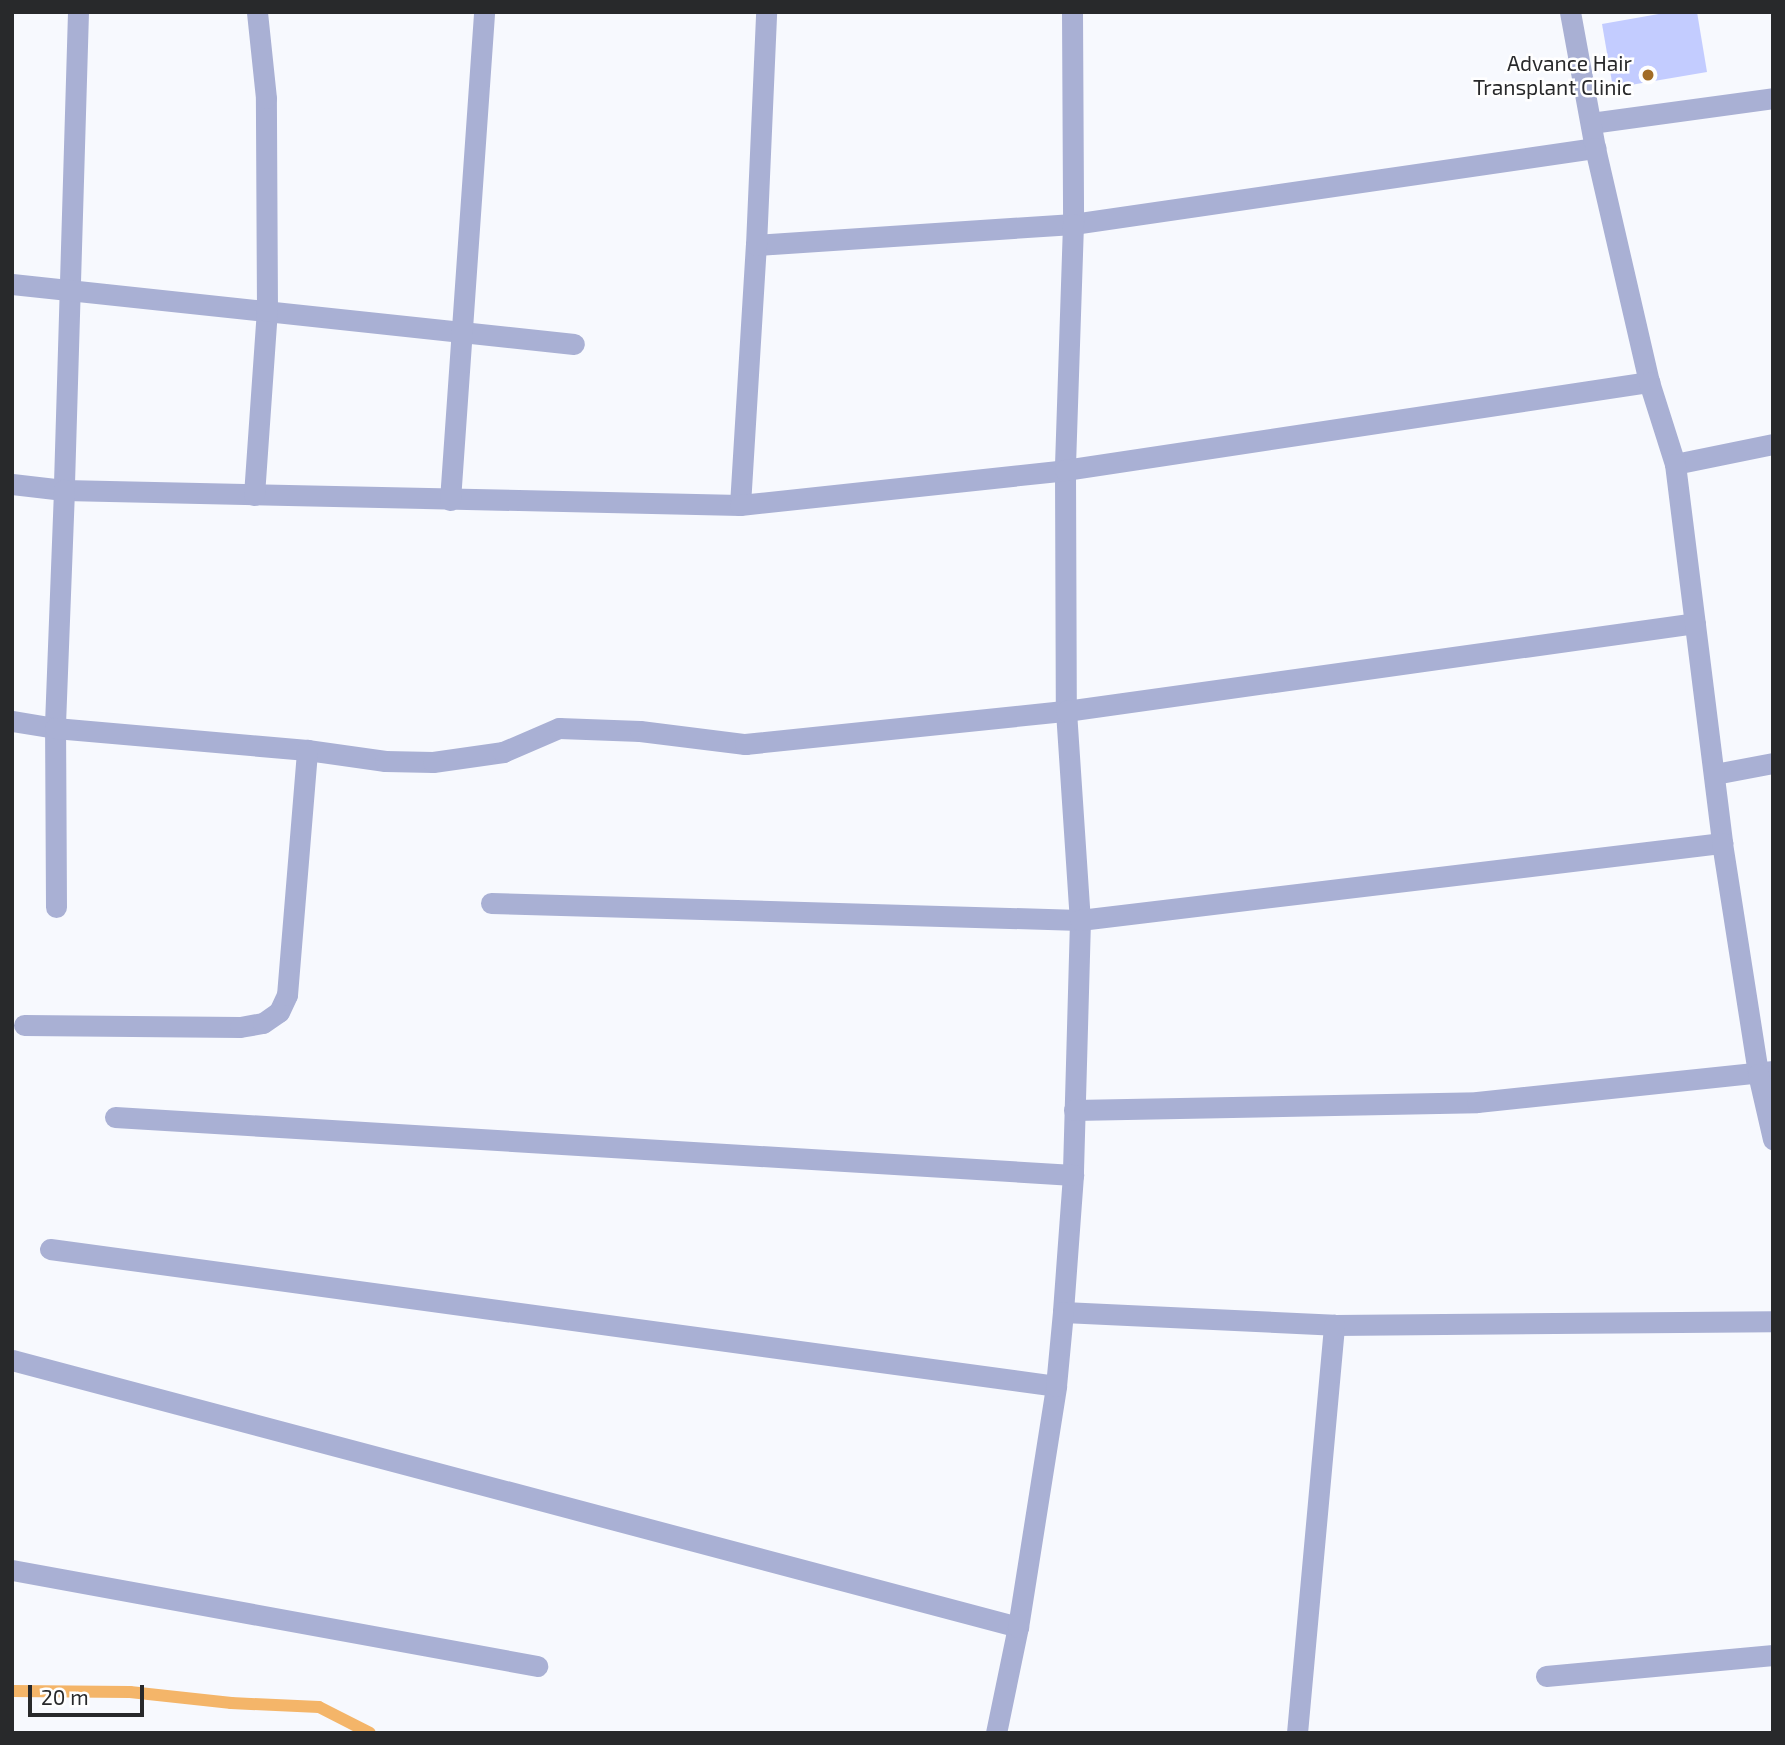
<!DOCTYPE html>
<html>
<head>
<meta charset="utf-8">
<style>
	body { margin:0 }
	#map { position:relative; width:1785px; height:1745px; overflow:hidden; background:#f7f9fe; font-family:"Exo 2",sans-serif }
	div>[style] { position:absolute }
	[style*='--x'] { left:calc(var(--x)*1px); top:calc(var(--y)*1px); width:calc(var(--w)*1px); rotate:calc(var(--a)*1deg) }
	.stream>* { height:12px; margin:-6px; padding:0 6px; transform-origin:6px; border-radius:6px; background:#f4b569 }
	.building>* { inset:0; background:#c3ccff }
	.minor>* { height:21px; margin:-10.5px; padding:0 10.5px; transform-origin:10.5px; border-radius:10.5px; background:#a9b0d4 }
	.tertiary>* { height:21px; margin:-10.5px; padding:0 10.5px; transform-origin:10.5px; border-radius:10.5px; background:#a9b0d4 }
	.dots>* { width:19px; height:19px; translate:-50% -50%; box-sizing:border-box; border:4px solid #fff; border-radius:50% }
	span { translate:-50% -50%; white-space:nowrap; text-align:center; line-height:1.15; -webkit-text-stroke:5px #fff; paint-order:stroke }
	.poi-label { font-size:21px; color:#28292b }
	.right { translate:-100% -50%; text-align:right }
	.frame { position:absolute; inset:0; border:14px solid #28292b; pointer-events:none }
	.scale { position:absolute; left:28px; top:1685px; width:116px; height:32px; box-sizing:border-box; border:4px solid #28292b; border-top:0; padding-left:9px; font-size:21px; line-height:24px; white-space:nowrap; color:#28292b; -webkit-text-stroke:5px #fff; paint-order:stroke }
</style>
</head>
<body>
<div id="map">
	<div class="stream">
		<div style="--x:12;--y:1691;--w:118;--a:0.5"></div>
		<div style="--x:130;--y:1692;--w:102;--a:6.2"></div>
		<div style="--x:231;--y:1703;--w:88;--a:2.6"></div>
		<div style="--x:319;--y:1707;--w:57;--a:27"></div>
	</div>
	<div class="building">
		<div style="clip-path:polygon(1670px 12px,1697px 12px,1707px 72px,1613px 88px,1602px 24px)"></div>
	</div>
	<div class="minor">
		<div style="--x:78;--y:12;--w:478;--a:91.7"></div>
		<div style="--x:64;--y:490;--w:676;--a:1.27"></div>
		<div style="--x:740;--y:505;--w:260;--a:-86.5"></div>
		<div style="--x:756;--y:245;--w:318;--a:-3.8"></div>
		<div style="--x:1073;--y:224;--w:528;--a:-8.28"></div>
		<div style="--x:1072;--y:12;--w:212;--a:89.7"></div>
		<div style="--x:1073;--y:224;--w:246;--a:91.9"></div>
		<div style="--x:1065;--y:470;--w:241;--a:89.8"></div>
		<div style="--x:1066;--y:711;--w:209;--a:86.2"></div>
		<div style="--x:1080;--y:920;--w:255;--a:91.6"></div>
		<div style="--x:1073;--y:1175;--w:137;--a:94.2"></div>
		<div style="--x:1063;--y:1312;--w:271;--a:2.7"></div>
		<div style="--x:1334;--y:1325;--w:439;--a:-0.5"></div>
		<div style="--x:1591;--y:123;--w:184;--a:-7.8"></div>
		<div style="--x:756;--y:245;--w:233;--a:-87.5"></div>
		<div style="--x:12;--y:284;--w:565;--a:6.09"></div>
		<div style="--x:1675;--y:464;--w:100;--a:-11.5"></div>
		<div style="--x:12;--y:484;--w:52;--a:6.6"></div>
		<div style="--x:64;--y:490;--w:238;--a:92.2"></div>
		<div style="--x:55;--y:728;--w:44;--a:-170.8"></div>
		<div style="--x:254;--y:495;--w:184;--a:-86"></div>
		<div style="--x:267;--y:311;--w:213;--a:-90.3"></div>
		<div style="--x:266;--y:98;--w:86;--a:-96"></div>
		<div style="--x:450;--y:500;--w:489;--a:-86"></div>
		<div style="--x:740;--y:505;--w:327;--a:-6.1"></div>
		<div style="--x:1065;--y:470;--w:591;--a:-8.57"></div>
		<div style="--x:1715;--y:774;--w:59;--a:-10.7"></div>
		<div style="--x:491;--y:903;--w:589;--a:1.65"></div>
		<div style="--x:1080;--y:920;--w:647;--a:-6.84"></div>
		<div style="--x:56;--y:907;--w:179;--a:-90.3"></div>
		<div style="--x:55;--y:728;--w:253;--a:5"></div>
		<div style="--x:307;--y:750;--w:79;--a:8"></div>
		<div style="--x:385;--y:761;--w:48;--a:1.2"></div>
		<div style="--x:433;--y:762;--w:71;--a:-8.1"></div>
		<div style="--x:503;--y:752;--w:61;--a:-23.2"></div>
		<div style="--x:559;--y:728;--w:81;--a:2.1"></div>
		<div style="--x:640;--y:731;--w:106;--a:7.1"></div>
		<div style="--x:745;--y:744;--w:323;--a:-5.9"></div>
		<div style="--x:1066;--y:711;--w:635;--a:-7.96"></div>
		<div style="--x:24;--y:1025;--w:216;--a:0.5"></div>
		<div style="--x:240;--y:1027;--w:23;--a:-10"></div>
		<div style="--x:263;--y:1023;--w:19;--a:-35"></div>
		<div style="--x:279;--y:1012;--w:19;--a:-65"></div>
		<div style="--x:287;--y:995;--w:246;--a:-85.3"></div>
		<div style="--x:1074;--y:1110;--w:403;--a:-1.1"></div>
		<div style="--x:1477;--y:1102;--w:298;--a:-6"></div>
		<div style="--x:115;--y:1117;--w:960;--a:3.46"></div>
		<div style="--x:50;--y:1249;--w:1015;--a:7.75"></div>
		<div style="--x:12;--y:1360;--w:1041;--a:14.86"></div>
		<div style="--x:12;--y:1570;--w:534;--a:10.36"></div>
		<div style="--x:1546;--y:1676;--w:228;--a:-5.3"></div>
		<div style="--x:996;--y:1733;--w:108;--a:-78.3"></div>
		<div style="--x:1018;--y:1627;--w:244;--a:-81"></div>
		<div style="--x:1056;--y:1386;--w:74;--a:-84.6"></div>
		<div style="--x:1297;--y:1733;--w:410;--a:-84.8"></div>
	</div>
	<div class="tertiary">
		<div style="--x:1570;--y:12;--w:138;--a:79.6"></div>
		<div style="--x:1595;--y:148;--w:240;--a:77"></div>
		<div style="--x:1649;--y:382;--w:86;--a:72.4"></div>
		<div style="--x:1675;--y:464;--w:382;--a:82.9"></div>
		<div style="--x:1722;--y:843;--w:234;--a:81.1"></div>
		<div style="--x:1758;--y:1074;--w:67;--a:77"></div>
	</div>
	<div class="dots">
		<div style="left:1648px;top:75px;background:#a26c26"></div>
	</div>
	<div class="poi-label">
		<span class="right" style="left:1632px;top:75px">Advance Hair<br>Transplant Clinic</span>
	</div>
	<div class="frame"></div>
	<div class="scale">20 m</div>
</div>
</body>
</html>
